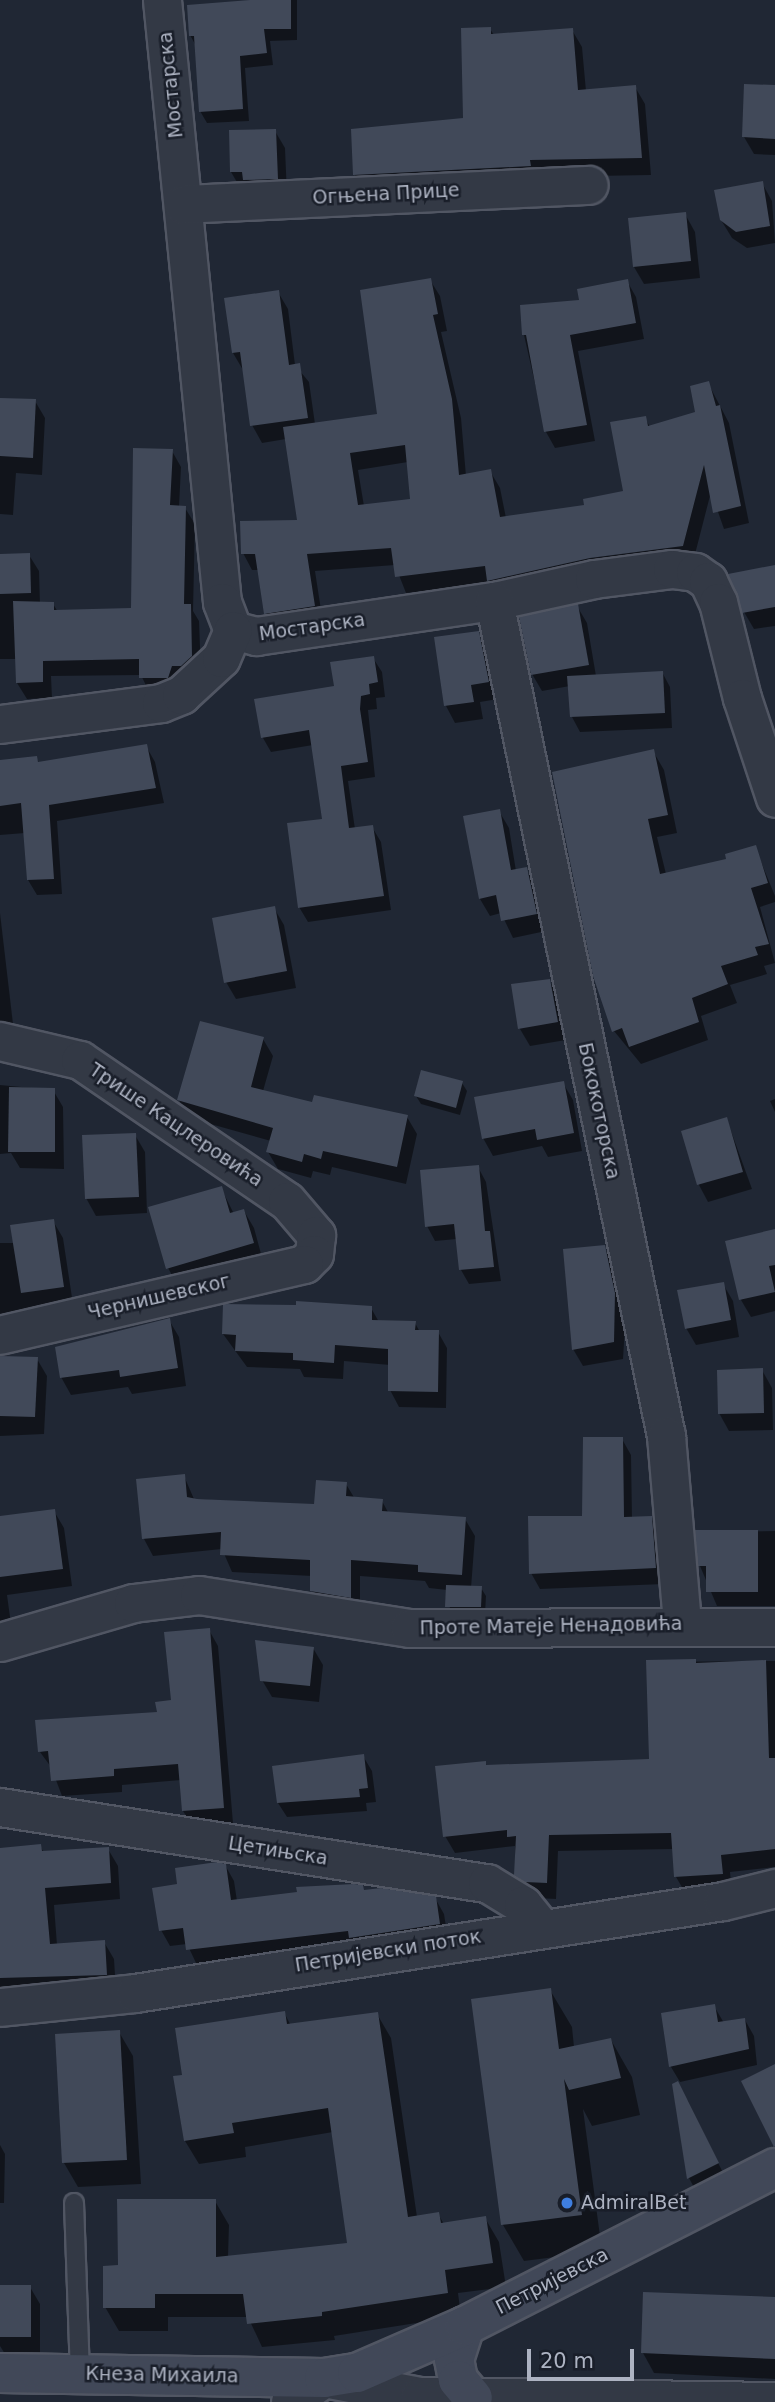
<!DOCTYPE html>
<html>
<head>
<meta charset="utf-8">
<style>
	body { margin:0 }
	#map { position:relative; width:775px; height:2402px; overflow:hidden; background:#202734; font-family:"DejaVu Sans",sans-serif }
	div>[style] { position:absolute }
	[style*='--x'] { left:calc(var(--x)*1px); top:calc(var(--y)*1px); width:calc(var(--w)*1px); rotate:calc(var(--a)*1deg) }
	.shadow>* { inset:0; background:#0007 }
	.building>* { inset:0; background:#414959 }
	.roads { filter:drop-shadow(2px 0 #515663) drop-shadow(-2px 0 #515663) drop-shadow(0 2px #515663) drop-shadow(0 -2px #515663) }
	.service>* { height:18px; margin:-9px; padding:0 9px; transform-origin:9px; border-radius:9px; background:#333945 }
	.minor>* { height:37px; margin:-18.5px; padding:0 18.5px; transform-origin:18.5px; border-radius:18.5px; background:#333945 }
	.secondary>* { height:38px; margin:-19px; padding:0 19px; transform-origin:19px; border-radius:19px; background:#414858 }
	.dots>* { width:19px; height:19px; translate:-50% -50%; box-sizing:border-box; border:4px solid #191e29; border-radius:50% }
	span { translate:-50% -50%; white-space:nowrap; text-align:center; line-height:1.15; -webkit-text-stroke:5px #191e29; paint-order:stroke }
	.street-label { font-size:19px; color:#adb3c2 }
	.poi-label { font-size:19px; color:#adb3c2 }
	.left { translate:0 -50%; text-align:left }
	.scale { position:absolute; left:527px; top:2349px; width:107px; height:32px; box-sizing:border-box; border:4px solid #adb3c2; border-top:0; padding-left:9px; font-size:21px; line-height:24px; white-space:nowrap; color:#adb3c2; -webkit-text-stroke:5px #191e29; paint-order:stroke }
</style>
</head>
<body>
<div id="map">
	<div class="shadow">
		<div style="clip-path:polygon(252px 0,297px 0,297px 40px,270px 41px,273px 65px,245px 68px,249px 121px,207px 123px,200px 111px,196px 46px,190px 35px)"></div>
		<div style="clip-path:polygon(490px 29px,494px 35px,572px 30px,582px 47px,586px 91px,635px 87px,645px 104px,651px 175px,539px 177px,365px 192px,355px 175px,465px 120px)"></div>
		<div style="clip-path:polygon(775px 87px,775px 155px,754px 154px,744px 137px)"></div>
		<div style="clip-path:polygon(275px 131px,285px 148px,287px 195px,241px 189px,231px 172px)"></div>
		<div style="clip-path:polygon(762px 183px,772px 201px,775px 243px,747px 248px,732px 238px,721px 220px)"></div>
		<div style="clip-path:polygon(685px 214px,695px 232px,700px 278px,644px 284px,634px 267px)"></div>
		<div style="clip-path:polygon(evenodd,430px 280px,440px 296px,447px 331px,441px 332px,461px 418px,466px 476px,490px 471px,500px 488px,506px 518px,586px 507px,625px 493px,645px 418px,650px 427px,697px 413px,708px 383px,729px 423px,749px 523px,724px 529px,711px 492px,693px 562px,406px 593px,395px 565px,315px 571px,323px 623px,275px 630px,266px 613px,259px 570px,252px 570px,243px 553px,299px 522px,286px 439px,262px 443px,252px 425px,243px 370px,233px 353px,278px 292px,288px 309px,295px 365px,309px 382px,315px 424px,379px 415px,430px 280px,408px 462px,412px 501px,364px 506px,358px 470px,408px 462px)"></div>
		<div style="clip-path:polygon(627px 281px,636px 297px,644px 339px,578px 351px,595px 441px,555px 448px,546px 432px,524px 335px)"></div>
		<div style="clip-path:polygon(0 399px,35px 401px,45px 418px,42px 475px,16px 473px,13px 515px,0 514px)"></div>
		<div style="clip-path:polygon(172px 451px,181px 467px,179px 507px,185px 508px,195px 524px,193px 611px,199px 621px,201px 673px,150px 694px,141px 675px,51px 676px,52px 698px,27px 699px,17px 683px,16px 659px,0 659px,0 556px,29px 555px,39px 571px,40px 604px,53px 604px,58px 612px,133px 610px)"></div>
		<div style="clip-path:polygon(775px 568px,775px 626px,754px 629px,744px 612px)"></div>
		<div style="clip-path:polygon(577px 606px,587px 623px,596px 676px,662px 672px,670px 687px,672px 728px,580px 732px,572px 717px,570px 686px,542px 691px,532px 674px)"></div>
		<div style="clip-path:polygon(478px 633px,488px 651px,498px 699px,480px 702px,483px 719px,455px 723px,446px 706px)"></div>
		<div style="clip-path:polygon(373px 658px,382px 672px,385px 697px,376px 698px,377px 709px,368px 710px,375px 777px,348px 781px,355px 829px,372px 827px,381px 842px,391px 910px,308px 922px,299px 907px,324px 820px,313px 745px,271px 752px,263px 738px,256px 701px,336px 687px)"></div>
		<div style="clip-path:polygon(146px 746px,155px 762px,164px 803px,57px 821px,62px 894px,37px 895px,28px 880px,25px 833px,0 835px,0 762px,36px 758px,39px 763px)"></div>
		<div style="clip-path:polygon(653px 751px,664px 770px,677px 833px,657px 837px,666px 874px,728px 860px,755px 847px,775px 896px,775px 902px,760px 907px,775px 963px,764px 966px,767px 974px,730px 985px,737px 1003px,701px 1016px,708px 1040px,641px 1064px,614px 1031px)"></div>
		<div style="clip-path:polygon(499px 811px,509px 828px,516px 871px,526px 869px,536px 886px,546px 931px,513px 938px,501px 913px,490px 916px,480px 899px,465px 817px)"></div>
		<div style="clip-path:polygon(274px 908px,284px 925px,296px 988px,236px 999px,226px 982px)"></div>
		<div style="clip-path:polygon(0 913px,13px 1024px,0 1026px)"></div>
		<div style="clip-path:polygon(549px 980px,559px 998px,566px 1040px,530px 1046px,520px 1029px,513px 986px)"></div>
		<div style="clip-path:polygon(263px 1039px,273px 1056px,263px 1091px,313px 1104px,407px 1117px,417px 1134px,406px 1184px,332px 1167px,330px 1175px,313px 1171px,311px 1178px,278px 1169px,268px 1152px,271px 1141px,189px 1118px,179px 1100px)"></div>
		<div style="clip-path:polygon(462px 1083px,467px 1091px,460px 1115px,421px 1104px,416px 1096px)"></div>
		<div style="clip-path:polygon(563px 1083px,573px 1100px,582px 1151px,548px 1157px,542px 1146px,493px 1156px,483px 1138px)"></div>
		<div style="clip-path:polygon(0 1085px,53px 1090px,63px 1107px,64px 1169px,20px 1168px,11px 1153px,0 1154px)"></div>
		<div style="clip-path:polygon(775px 1099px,775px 1112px,770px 1101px)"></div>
		<div style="clip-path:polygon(727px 1120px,752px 1189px,708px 1202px,699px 1185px)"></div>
		<div style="clip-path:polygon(135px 1135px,145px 1152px,147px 1213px,96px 1216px,86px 1198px)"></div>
		<div style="clip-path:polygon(478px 1167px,486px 1182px,501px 1281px,469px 1284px,461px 1270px,457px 1239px,435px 1241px,427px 1226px)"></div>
		<div style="clip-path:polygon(221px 1188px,234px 1214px,244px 1211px,254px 1228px,263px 1261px,178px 1286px,168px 1268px)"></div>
		<div style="clip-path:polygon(53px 1221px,63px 1238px,73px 1304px,0 1315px,0 1243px,15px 1243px)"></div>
		<div style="clip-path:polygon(775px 1231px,775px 1311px,751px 1317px,741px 1300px)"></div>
		<div style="clip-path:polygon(604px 1247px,614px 1264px,625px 1326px,623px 1359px,583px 1366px,573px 1349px)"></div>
		<div style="clip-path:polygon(723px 1284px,733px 1301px,739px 1337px,696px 1345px,686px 1328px)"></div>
		<div style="clip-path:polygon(371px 1308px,379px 1322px,415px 1323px,420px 1332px,438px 1332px,447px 1348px,446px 1408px,399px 1407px,390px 1390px,390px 1365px,344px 1361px,343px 1379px,304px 1377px,300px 1369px,247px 1367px,223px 1334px)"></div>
		<div style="clip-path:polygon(169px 1320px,179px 1337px,186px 1386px,132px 1394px,128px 1387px,71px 1395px,61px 1377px)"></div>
		<div style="clip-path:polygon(0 1357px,37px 1359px,47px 1376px,44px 1434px,0 1436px)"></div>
		<div style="clip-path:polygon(762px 1370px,772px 1388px,773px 1430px,729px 1431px,719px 1413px)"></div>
		<div style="clip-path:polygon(622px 1439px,631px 1455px,632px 1518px,651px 1518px,660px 1534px,664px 1584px,540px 1589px,531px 1573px,584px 1517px)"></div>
		<div style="clip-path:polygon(184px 1476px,194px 1499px,316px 1506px,346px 1484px,355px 1499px,382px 1501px,389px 1514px,465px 1519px,475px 1536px,471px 1588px,481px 1588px,486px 1596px,485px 1615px,451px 1615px,447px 1590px,429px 1588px,425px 1581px,360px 1576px,360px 1614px,322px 1608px,312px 1591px,312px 1576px,232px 1572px,222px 1549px,153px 1556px,144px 1539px)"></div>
		<div style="clip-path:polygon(54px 1511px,64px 1528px,72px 1586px,7px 1595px,11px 1624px,0 1625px,0 1547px)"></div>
		<div style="clip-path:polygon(775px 1531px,775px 1606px,717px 1606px,700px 1566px,697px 1532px)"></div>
		<div style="clip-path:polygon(209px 1630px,218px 1646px,233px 1823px,193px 1827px,183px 1811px,181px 1780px,122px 1785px,122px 1792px,62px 1796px,51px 1767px,40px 1752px,159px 1713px,173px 1702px)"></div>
		<div style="clip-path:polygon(313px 1648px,323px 1665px,319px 1702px,272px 1697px,262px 1680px)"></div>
		<div style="clip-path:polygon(775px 1661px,775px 1867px,730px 1872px,732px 1891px,686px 1894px,676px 1877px,674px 1849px,558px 1851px,556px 1899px,536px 1898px,526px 1892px,516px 1875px,515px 1846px,455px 1853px,445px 1836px,485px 1763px,487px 1766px,651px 1761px,648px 1662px)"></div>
		<div style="clip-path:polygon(363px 1756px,372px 1771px,376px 1802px,366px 1803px,367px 1811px,287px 1817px,278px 1803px)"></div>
		<div style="clip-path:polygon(40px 1846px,44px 1853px,108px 1849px,118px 1866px,120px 1899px,54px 1905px,57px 1945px,104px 1942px,114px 1959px,116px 1991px,0 1993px,0 1849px)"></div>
		<div style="clip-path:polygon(225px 1865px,234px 1881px,237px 1901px,365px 1892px,435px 1898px,444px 1914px,448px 1939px,197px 1965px,187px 1944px,170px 1946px,161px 1930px,179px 1886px)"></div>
		<div style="clip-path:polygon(550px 1990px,572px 2027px,574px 2047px,611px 2040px,632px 2077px,640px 2115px,592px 2126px,583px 2109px,602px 2251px,524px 2261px,503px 2225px)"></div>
		<div style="clip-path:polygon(714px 2006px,724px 2023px,745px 2020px,754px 2036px,757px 2065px,680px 2082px,671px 2067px,663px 2014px)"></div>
		<div style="clip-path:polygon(284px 2012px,291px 2026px,377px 2014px,391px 2038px,417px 2217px,438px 2214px,444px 2224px,485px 2218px,499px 2242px,506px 2287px,458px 2293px,461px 2316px,334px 2336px,335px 2340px,262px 2347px,248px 2317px,168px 2317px,168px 2331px,119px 2331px,105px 2307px,120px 2267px,215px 2201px,229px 2225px,228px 2257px,349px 2245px,333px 2132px,245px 2147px,246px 2157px,199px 2164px,185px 2141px,184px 2076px)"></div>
		<div style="clip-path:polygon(119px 2032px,133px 2056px,141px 2184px,78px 2187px,64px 2163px)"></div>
		<div style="clip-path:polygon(674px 2085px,688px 2101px,727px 2181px,698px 2195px,689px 2178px)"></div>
		<div style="clip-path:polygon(0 2145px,5px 2154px,4px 2203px,0 2203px)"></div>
		<div style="clip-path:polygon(0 2287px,30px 2287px,40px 2304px,40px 2354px,5px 2354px,0 2346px)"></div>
		<div style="clip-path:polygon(775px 2299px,775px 2379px,654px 2373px,643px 2353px)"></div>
	</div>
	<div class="building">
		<div style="clip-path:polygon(250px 0,291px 0,291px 29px,264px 29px,267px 53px,240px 56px,243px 109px,199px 112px,194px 36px,189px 36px,187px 5px)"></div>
		<div style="clip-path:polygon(491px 27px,491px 34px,573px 28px,578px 90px,636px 85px,642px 158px,530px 160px,531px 166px,353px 175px,351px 129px,463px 118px,461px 28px)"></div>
		<div style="clip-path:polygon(744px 84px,775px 85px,775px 139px,742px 137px)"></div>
		<div style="clip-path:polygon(276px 129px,278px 179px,243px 180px,242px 172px,230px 172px,229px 130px)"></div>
		<div style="clip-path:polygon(763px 181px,770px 226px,736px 232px,720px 220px,714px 190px)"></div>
		<div style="clip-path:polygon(686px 212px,691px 261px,633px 267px,628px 218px)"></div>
		<div style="clip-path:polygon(evenodd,431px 278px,438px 314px,433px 315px,452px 399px,459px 475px,491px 469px,500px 517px,584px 505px,583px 499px,623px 491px,610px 422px,646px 416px,648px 426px,695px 412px,690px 386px,709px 381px,716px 406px,720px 405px,741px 506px,713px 513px,704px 465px,683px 546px,590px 558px,487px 581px,485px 566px,395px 577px,391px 548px,307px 554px,315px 606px,264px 614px,255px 554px,241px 554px,240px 521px,297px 520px,283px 427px,377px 414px,360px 290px,431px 278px,405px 445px,410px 499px,358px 505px,350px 453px,405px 445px)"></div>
		<div style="clip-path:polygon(628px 279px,636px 323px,570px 335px,587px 425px,544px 432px,526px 335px,522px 335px,520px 305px,579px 300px,577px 289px)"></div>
		<div style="clip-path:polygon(279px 290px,289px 365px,300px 363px,308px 418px,250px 426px,240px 352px,232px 353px,224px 298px)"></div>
		<div style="clip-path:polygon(0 398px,36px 399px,33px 458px,0 456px)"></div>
		<div style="clip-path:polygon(133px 448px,173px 449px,170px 505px,186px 506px,184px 604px,191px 604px,192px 656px,181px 666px,172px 666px,168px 678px,139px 678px,139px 659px,43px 661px,43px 682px,16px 683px,13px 601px,54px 602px,54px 610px,131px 608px)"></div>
		<div style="clip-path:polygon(30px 553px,31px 593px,0 594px,0 554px)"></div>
		<div style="clip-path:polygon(775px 565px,775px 607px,742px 613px,728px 574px)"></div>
		<div style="clip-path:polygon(578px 604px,589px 665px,531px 675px,519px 617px)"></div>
		<div style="clip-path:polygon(479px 631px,489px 682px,471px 685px,474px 702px,444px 706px,434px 637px)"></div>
		<div style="clip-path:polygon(374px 656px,378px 682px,369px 684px,370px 694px,361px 696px,360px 709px,368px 762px,341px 766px,349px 828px,373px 825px,384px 896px,298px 908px,287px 823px,322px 819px,309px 730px,261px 738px,254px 699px,334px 686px,330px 662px)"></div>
		<div style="clip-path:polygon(663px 671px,665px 713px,570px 717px,567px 676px)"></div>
		<div style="clip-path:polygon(147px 744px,156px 788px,49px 805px,54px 879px,27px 880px,21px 803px,0 806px,0 760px,37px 756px,38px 762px)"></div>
		<div style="clip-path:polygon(654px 749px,668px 815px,648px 819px,660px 874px,726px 859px,725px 854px,756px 845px,768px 883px,751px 888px,769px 944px,755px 947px,758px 955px,721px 966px,728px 984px,692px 998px,699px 1022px,629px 1047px,622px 1028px,612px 1032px,593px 976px,552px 772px)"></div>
		<div style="clip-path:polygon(500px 809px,511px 870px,527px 867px,537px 914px,501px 921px,496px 895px,479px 899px,463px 816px)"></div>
		<div style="clip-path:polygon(275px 906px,287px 971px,224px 983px,212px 918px)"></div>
		<div style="clip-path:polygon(550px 979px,558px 1022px,518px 1029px,511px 984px)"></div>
		<div style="clip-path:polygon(200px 1021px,264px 1037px,251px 1087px,312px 1102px,314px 1095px,408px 1115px,397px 1167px,323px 1151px,321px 1159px,304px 1154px,302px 1162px,266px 1152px,273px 1128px,177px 1100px)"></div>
		<div style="clip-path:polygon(421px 1070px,463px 1081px,456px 1108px,414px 1096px)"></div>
		<div style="clip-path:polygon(564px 1081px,574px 1133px,537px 1140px,535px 1129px,482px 1139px,474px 1097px)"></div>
		<div style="clip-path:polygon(9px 1087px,55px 1088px,55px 1152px,8px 1152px)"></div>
		<div style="clip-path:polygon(727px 1117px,743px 1172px,697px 1185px,681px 1131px)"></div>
		<div style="clip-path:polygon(136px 1133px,139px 1197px,85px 1199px,82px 1135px)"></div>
		<div style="clip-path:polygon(479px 1165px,485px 1231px,490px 1231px,494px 1267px,459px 1270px,454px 1224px,425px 1227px,420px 1170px)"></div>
		<div style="clip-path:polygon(222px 1186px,230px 1213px,244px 1209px,254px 1243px,166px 1269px,148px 1207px)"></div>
		<div style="clip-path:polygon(54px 1219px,64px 1287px,21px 1293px,10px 1225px)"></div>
		<div style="clip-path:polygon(775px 1229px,775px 1265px,769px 1266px,775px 1292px,739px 1300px,725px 1241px)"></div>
		<div style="clip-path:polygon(605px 1245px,615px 1293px,614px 1342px,572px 1350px,563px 1249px)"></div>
		<div style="clip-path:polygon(724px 1282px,731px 1320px,685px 1329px,677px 1290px)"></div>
		<div style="clip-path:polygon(296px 1301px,372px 1306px,372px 1320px,416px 1321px,415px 1330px,439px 1330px,438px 1392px,388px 1391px,388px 1349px,335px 1345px,334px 1363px,293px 1360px,293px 1353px,235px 1351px,236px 1335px,222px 1334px,223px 1304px,296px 1305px)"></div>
		<div style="clip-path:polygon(170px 1318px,178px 1368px,120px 1377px,119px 1370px,60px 1378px,55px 1347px)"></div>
		<div style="clip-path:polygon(0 1356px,38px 1357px,35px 1417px,0 1416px)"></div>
		<div style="clip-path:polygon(763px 1368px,764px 1413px,718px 1414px,717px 1370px)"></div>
		<div style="clip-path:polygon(583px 1437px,623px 1437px,624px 1517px,652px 1516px,656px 1568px,529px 1574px,528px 1516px,582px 1516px)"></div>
		<div style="clip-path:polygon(185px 1474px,187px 1497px,197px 1499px,314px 1504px,316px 1480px,347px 1482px,346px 1496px,383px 1499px,382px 1511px,466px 1517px,462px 1575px,418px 1572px,418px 1565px,351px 1560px,351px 1598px,310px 1591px,310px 1560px,220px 1555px,221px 1532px,142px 1539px,136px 1479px)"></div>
		<div style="clip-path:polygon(55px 1509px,63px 1569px,0 1577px,0 1516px)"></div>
		<div style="clip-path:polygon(695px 1530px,758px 1530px,758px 1592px,706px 1592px,706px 1566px,698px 1566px)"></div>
		<div style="clip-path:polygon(446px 1585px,482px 1586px,481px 1607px,445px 1607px)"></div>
		<div style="clip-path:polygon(210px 1628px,224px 1808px,182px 1811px,178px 1764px,114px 1769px,114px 1776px,51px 1781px,48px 1751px,38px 1752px,35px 1720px,157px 1712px,155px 1702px,171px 1700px,164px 1632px)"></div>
		<div style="clip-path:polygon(255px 1640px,314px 1647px,310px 1686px,260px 1681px)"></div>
		<div style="clip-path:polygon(696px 1659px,696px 1663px,766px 1660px,769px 1758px,775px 1758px,775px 1849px,721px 1855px,723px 1874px,674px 1877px,671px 1833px,549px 1835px,547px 1883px,525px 1882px,514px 1875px,516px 1836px,507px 1837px,507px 1830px,443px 1837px,435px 1766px,486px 1761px,486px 1765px,649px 1759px,646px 1660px)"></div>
		<div style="clip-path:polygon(364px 1754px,368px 1788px,359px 1789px,360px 1797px,277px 1803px,272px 1766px)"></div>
		<div style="clip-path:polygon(41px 1844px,42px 1851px,109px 1847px,111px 1883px,45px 1888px,50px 1944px,105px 1940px,107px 1975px,0 1978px,0 1848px)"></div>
		<div style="clip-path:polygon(217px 1862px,226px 1864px,231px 1900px,297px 1892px,296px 1887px,354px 1884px,363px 1885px,364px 1890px,381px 1888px,436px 1896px,440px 1924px,349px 1938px,348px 1931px,186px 1950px,183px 1928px,159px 1931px,152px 1888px,177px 1884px,175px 1868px)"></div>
		<div style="clip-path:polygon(551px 1988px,559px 2049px,611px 2038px,621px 2078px,569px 2090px,564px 2079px,582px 2215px,501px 2225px,471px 1999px)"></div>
		<div style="clip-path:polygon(715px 2004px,718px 2022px,745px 2018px,749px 2049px,669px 2067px,661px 2013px)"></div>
		<div style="clip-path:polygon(285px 2011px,287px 2024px,378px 2012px,408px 2217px,439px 2212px,441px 2223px,486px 2216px,493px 2263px,445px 2270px,448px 2293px,322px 2312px,322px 2316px,247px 2324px,243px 2294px,155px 2294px,155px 2308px,103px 2308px,103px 2266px,118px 2265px,117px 2199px,216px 2199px,216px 2257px,347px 2243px,328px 2108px,232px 2123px,234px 2133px,184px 2141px,173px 2076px,182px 2075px,175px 2028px)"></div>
		<div style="clip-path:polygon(120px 2030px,127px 2160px,62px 2163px,55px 2034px)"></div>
		<div style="clip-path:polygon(775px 2064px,775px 2146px,774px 2147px,741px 2081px)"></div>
		<div style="clip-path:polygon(678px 2081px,719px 2163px,687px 2179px,672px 2084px)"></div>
		<div style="clip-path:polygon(0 2285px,31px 2285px,31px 2337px,0 2337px)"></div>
		<div style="clip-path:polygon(643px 2292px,775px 2297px,775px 2359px,641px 2353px)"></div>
	</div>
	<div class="roads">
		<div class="service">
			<div style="--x:74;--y:2203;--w:170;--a:88"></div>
		</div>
		<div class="minor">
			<div style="--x:162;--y:0;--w:605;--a:84.31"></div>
			<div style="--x:222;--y:602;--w:30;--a:69"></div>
			<div style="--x:233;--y:630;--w:24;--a:15"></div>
			<div style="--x:256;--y:636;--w:241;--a:-8.4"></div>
			<div style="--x:494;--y:601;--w:102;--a:-12.4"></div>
			<div style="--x:594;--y:579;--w:79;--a:-7.3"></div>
			<div style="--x:672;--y:569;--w:23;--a:7"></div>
			<div style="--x:695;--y:572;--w:16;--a:35"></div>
			<div style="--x:708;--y:581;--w:23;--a:65"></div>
			<div style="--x:718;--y:602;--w:99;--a:76"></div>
			<div style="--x:742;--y:698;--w:105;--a:71.7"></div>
			<div style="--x:183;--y:204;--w:406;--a:-2.7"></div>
			<div style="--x:494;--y:601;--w:853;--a:78.36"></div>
			<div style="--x:666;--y:1436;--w:189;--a:85.1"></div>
			<div style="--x:0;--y:724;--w:162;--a:-7.4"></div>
			<div style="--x:161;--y:703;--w:22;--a:-22"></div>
			<div style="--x:181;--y:695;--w:54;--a:-42.8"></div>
			<div style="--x:221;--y:658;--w:30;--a:-67"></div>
			<div style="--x:0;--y:1041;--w:82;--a:13.4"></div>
			<div style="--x:80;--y:1060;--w:250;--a:34.3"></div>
			<div style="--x:287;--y:1201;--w:45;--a:49.5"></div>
			<div style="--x:316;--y:1235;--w:19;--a:96"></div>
			<div style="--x:314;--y:1254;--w:14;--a:135"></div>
			<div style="--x:304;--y:1264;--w:312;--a:166.9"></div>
			<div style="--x:0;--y:1642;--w:139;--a:-16.3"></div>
			<div style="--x:133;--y:1603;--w:66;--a:-6.9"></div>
			<div style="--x:199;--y:1595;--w:213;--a:8.9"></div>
			<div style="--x:409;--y:1628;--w:366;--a:-0.2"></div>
			<div style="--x:0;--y:1807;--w:493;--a:8.9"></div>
			<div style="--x:487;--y:1883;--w:42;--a:31.4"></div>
			<div style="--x:523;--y:1905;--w:27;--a:51"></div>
			<div style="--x:0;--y:2007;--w:136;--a:-5.9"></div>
			<div style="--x:135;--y:1993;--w:595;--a:-8.89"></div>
			<div style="--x:723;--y:1901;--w:54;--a:-14"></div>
			<div style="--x:290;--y:2402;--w:42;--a:-35.2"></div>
			<div style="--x:324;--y:2378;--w:97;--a:10.7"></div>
			<div style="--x:419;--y:2396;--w:356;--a:0.8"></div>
		</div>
		<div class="secondary">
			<div style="--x:465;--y:2326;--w:35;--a:108"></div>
			<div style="--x:454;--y:2359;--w:21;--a:79"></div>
			<div style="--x:458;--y:2380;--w:23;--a:50"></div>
			<div style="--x:0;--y:2373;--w:324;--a:0.9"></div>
			<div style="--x:324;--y:2378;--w:33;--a:-9"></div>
			<div style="--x:357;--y:2373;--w:118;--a:-23.5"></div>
			<div style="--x:465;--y:2326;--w:348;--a:-27"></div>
		</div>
	</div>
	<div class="dots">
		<div style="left:567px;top:2203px;background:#3f7fe0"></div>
	</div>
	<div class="street-label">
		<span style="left:171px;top:85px;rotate:-96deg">Мостарска</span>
		<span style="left:386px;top:194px;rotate:-3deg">Огњена Прице</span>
		<span style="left:312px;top:627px;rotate:-8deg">Мостарска</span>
		<span style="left:599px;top:1111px;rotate:78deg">Бококоторска</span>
		<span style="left:176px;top:1125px;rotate:34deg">Трише Кацлеровића</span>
		<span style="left:159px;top:1297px;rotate:-13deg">Чернишевског</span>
		<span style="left:551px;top:1626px;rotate:-1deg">Проте Матеје Ненадовића</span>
		<span style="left:278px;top:1851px;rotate:9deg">Цетињска</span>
		<span style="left:388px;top:1951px;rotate:-9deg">Петријевски поток</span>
		<span style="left:552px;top:2281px;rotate:-27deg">Петријевска</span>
		<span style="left:162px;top:2375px;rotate:1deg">Кнеза Михаила</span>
	</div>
	<div class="poi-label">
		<span class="left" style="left:581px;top:2203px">AdmiralBet</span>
	</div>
	<div class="scale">20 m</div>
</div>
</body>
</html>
